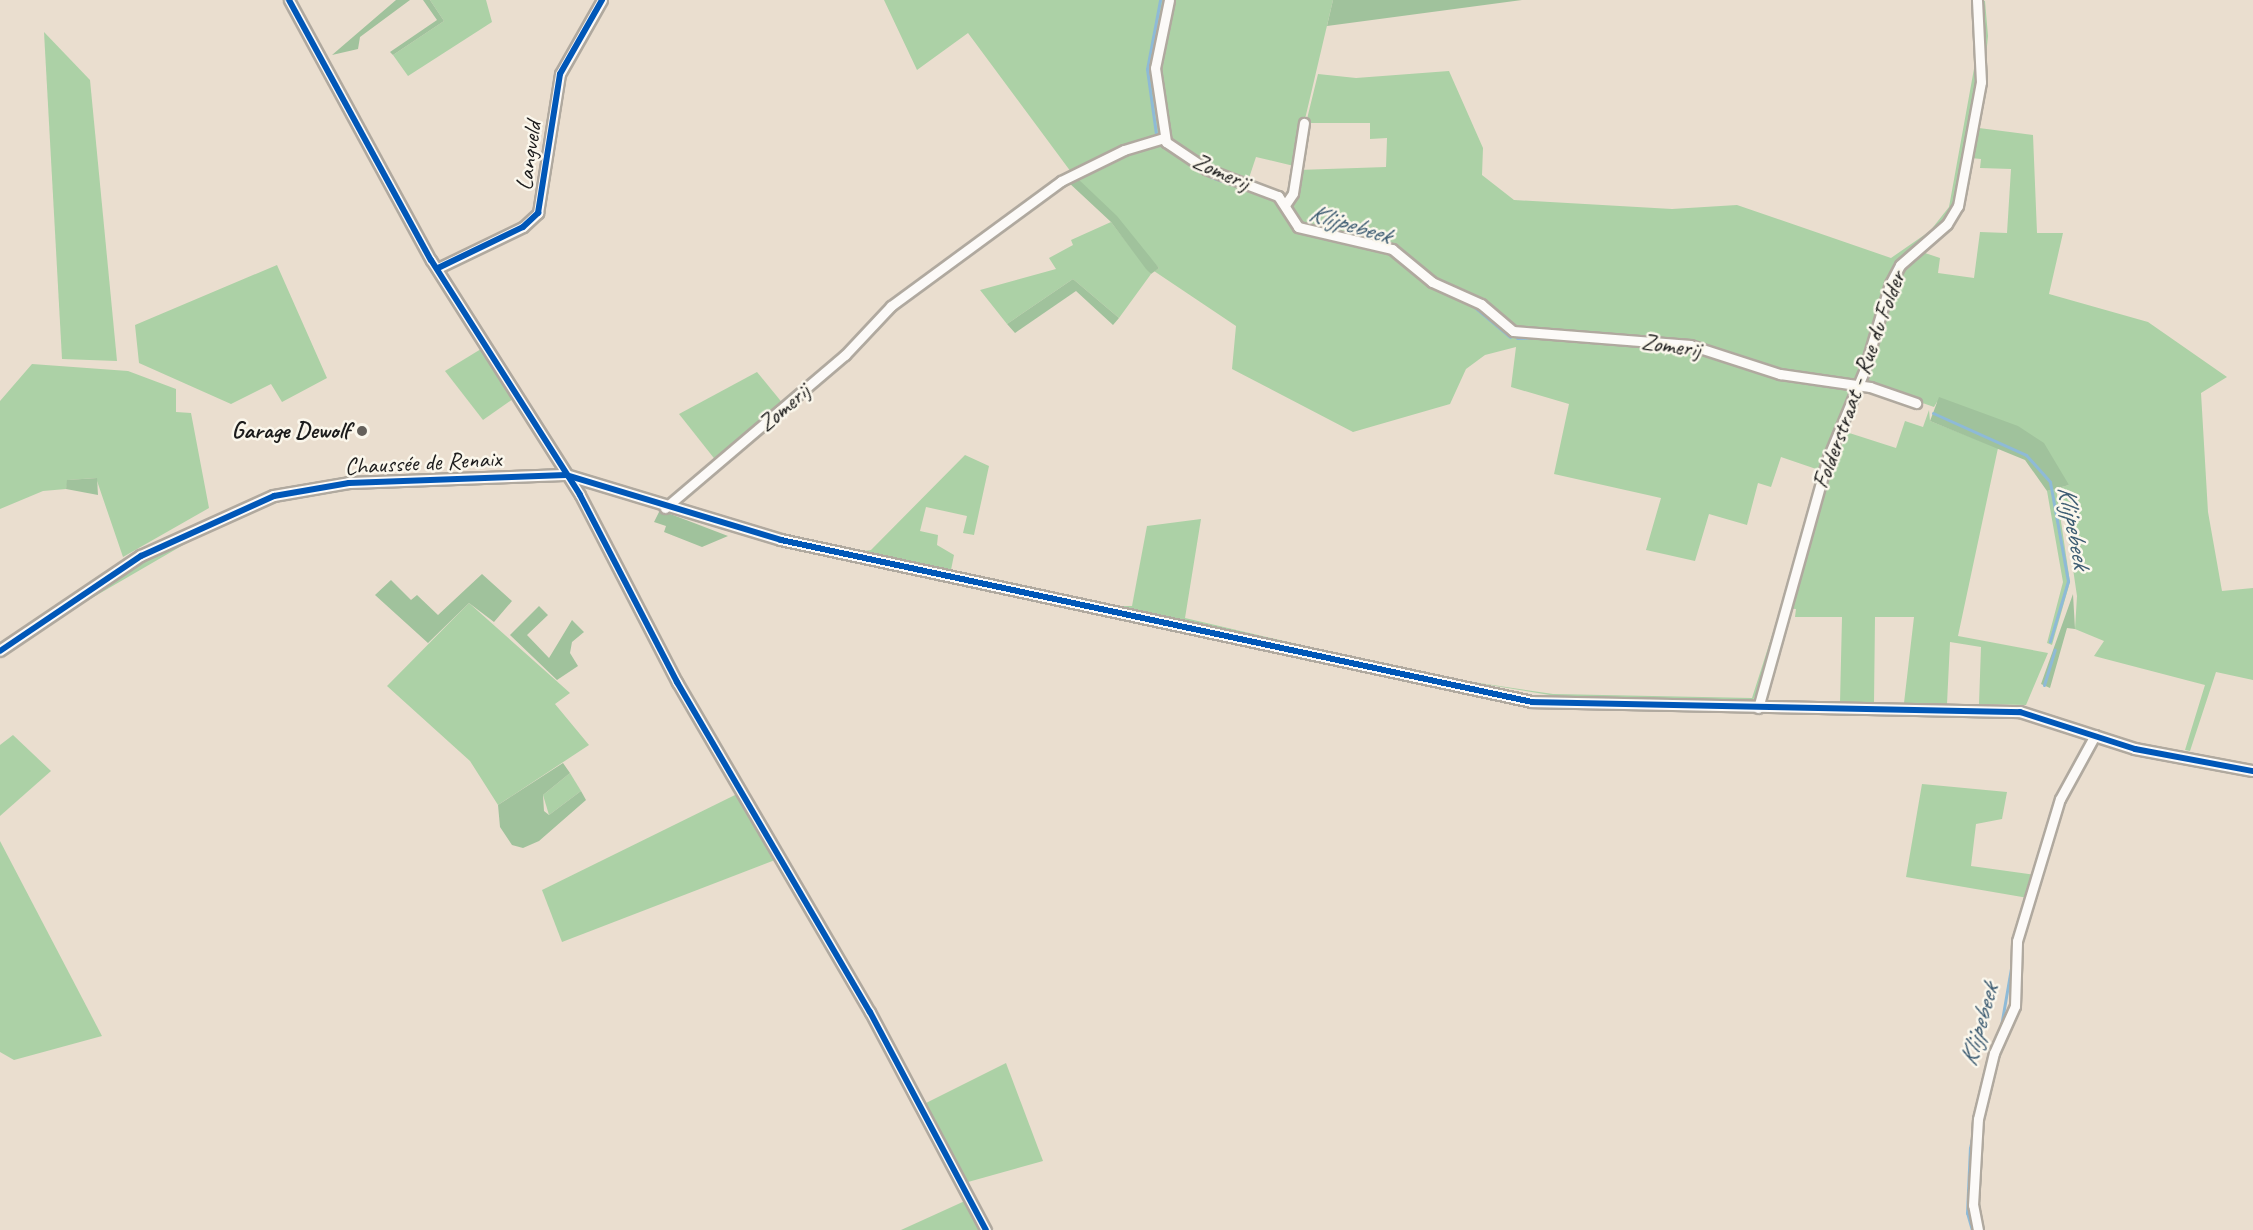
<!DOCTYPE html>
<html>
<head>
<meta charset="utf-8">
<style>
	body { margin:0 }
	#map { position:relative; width:2253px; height:1230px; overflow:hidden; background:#eadecf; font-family:Caveat,sans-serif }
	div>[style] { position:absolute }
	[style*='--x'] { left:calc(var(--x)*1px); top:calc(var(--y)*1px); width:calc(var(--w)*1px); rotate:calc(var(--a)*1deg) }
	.green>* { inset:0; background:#acd1a6 }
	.forest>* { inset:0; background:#a0c29c }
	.stream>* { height:3px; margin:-1.5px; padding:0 1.5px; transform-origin:1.5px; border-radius:1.5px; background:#8ebad7 }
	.roads { filter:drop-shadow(2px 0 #b0a99f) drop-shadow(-2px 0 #b0a99f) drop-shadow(0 2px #b0a99f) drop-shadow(0 -2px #b0a99f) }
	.minor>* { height:9px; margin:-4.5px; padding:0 4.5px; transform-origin:4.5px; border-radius:4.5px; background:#fcfaf8 }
	.tertiary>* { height:10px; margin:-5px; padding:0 5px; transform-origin:5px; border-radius:5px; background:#fcfaf8 }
	.cycleway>* { height:6px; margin:-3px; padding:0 3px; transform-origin:3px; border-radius:3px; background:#0057b8 }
	.dots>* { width:16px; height:16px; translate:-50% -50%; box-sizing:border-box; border:3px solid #fbf7ec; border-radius:50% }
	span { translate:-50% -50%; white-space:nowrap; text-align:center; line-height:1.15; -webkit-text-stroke:5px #fbf7ec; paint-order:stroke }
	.street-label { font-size:24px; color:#1c1c1c }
	.poi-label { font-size:24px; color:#1c1c1c; font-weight:700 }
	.right { translate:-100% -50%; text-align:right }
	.water-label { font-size:26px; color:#3d5c72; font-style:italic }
</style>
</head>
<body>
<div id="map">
	<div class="green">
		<div style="clip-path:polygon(430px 0,486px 0,492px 22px,408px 76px,393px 55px,444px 21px)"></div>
		<div style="clip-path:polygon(884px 0,1165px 0,1157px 43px,1159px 136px,1127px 144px,1071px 172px,968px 33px,917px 70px)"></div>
		<div style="clip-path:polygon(1172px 0,1333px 0,1294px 166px,1256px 157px,1247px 184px,1213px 171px,1171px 138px,1159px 70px)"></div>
		<div style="clip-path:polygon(1979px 0,1985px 1px,1988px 36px,1979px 128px,2033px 135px,2037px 233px,2063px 233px,2049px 294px,2148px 322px,2227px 377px,2201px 393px,2208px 512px,2222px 591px,2253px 588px,2253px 680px,2216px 672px,2190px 751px,2185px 750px,2205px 685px,2094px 656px,2104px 641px,2075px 629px,2077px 596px,2061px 487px,2069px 485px,1937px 402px,1934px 407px,1863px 382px,1897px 274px,1919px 251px,1940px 258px,1938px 273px,1974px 278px,1980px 232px,2007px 233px,2011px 169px,1980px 168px,1981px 159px,1971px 158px,1984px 60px)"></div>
		<div style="clip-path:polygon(44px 32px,90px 80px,117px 361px,62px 359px)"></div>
		<div style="clip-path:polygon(1979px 41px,1980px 69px,1961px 185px,1950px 217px,1900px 258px,1857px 379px,1852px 380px,1793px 375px,1726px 355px,1616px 336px,1522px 331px,1440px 284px,1410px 258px,1298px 223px,1289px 208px,1298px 170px,1386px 167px,1387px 138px,1370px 139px,1370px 123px,1306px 123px,1318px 74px,1356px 78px,1449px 71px,1483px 148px,1482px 175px,1514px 200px,1672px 209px,1737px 205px,1891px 258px,1930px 231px,1949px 207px)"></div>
		<div style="clip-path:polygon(1158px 144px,1271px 196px,1292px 226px,1385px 248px,1424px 278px,1475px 303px,1472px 307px,1505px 329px,1685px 347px,1846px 386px,1849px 392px,1822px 471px,1781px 457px,1771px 487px,1758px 483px,1747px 525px,1709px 514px,1695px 561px,1646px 550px,1661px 498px,1554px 474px,1569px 404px,1511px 387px,1516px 347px,1485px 355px,1466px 369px,1450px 404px,1353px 432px,1232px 369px,1236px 326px,1154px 271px,1159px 268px,1075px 176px)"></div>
		<div style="clip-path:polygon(1111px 222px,1151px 274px,1119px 318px,1073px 279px,1007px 324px,980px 290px,1056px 269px,1049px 258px,1073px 245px,1071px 240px)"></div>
		<div style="clip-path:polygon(277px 265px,327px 378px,282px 402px,271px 384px,231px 404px,139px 363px,135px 325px)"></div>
		<div style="clip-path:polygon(481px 349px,513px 399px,483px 420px,445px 371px)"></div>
		<div style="clip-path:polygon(32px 364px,128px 371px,176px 389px,176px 412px,191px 413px,209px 508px,123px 557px,96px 478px,68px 480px,66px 489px,43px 491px,0 509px,0 401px)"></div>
		<div style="clip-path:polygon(757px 372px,784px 405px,717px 462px,679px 414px)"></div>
		<div style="clip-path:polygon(1929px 410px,1930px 421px,1998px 448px,1958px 636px,2048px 653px,2026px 705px,1979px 704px,1981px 647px,1950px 642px,1947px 704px,1904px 703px,1914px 617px,1875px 617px,1874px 703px,1840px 703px,1842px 617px,1795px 617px,1796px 609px,1785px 608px,1840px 430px,1896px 448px,1905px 421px,1923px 427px)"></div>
		<div style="clip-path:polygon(965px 455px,989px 466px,974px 535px,963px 533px,967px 516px,926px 507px,920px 531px,938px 535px,937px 545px,954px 555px,951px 570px,862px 551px,871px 550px)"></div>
		<div style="clip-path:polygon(2056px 488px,2070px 582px,2052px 645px,2047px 643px,2063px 582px,2047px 491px)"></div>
		<div style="clip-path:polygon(296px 495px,209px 530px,66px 613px,95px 588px,164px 548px,262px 504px)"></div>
		<div style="clip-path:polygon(1201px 519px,1185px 618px,1392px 666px,1116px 606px,1132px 606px,1147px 526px)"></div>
		<div style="clip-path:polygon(1789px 582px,1758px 690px,1752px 702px,1574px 699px,1440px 677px,1553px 694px,1752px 698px)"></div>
		<div style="clip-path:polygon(469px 603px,570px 693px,555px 704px,589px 745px,498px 805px,470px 761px,387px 686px)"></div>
		<div style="clip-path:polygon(13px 735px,51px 771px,0 816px,0 745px)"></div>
		<div style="clip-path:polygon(570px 773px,581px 791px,549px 815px,543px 795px)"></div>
		<div style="clip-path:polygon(1922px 784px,2007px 792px,2002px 819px,1976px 824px,1971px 866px,2035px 875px,2028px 898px,1906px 877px)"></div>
		<div style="clip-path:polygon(737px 794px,775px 860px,562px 942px,542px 890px)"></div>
		<div style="clip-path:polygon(0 841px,102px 1036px,14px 1060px,0 1052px)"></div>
		<div style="clip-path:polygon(1006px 1063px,1043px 1161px,968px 1182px,924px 1104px)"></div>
		<div style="clip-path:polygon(967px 1200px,981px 1230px,901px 1230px)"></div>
	</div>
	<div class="forest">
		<div style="clip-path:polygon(396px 0,410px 0,360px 37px,358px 49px,332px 55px)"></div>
		<div style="clip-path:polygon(423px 0,430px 0,444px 21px,393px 55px,390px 52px,437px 20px)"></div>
		<div style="clip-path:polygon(1333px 0,1522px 0,1327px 26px)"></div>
		<div style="clip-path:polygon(1075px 176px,1117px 216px,1159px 268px,1151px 274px,1146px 269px,1111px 222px,1067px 181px)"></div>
		<div style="clip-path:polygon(1073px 279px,1119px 318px,1113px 325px,1076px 291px,1015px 333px,1007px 324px)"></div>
		<div style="clip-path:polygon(1939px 397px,2018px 426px,2044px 443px,2069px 485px,2047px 491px,2025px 460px,1930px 421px)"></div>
		<div style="clip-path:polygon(97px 478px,98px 495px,66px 489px,67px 480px)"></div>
		<div style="clip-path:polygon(660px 510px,728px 536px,702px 547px,664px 532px,666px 526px,654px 522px)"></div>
		<div style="clip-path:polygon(482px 574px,512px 601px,494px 622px,469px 603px,428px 643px,375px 595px,391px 580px,411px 600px,417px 595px,438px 615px)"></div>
		<div style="clip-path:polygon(2073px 594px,2075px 629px,2067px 628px,2050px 688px,2041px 684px)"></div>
		<div style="clip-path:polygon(539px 606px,548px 615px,527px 635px,549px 658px,572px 620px,584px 632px,572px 642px,570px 653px,578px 666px,557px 680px,510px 635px)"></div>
		<div style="clip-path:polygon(563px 763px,570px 773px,543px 795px,544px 811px,549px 815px,581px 791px,586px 800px,539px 841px,523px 848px,512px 845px,500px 827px,498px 805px)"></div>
	</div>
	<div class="stream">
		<div style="--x:1156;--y:134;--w:66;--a:-97.9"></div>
		<div style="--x:1147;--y:69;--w:70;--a:-79.3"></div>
		<div style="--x:1176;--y:155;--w:41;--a:32.2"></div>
		<div style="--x:1211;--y:177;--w:43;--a:18.9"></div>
		<div style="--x:1283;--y:212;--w:19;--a:55"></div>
		<div style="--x:1432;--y:287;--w:17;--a:24"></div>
		<div style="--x:1471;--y:304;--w:51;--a:40.2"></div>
		<div style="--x:1517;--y:338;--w:23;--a:-2"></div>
		<div style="--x:1627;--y:344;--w:58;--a:4.9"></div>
		<div style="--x:1720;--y:359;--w:66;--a:17.6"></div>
		<div style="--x:1783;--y:379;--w:48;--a:8.5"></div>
		<div style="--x:1933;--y:413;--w:102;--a:24.3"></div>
		<div style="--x:2026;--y:455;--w:36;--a:48"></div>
		<div style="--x:2050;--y:482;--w:101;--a:79.7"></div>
		<div style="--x:2068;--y:581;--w:63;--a:106.7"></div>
		<div style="--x:2044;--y:685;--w:37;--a:-73"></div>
		<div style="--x:2001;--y:1026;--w:112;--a:-80.2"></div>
		<div style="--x:1972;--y:1230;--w:18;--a:-106"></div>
		<div style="--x:1967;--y:1213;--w:65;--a:-87.4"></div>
		<div style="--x:1970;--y:1148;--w:99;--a:-78.3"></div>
	</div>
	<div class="roads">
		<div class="minor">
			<div style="--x:289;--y:0;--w:296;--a:61.4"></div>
			<div style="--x:431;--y:260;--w:278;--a:57.6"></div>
			<div style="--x:580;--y:495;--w:211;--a:62.6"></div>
			<div style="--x:677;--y:682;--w:382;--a:59.7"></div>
			<div style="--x:870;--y:1012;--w:247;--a:62"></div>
			<div style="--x:1169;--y:0;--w:69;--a:101.6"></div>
			<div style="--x:1155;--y:68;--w:75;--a:81.5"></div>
			<div style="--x:1166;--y:142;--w:48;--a:34"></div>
			<div style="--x:1206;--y:169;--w:77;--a:20.6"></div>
			<div style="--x:1278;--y:196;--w:37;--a:57"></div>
			<div style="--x:1298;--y:227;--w:97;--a:13.2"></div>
			<div style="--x:1392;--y:249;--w:52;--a:39.5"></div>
			<div style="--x:1432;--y:282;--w:54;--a:24.2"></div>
			<div style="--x:1481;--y:304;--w:42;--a:40.2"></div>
			<div style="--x:1513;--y:331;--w:178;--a:4.5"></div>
			<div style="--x:1690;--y:345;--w:95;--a:17.9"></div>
			<div style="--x:1780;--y:374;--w:91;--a:8.2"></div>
			<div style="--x:1870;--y:387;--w:49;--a:19.2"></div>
			<div style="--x:1285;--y:205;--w:14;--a:-56"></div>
			<div style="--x:1293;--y:193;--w:71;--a:-81.1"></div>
			<div style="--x:438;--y:268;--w:94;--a:-25.8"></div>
			<div style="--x:523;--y:227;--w:21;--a:-43"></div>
			<div style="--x:538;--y:213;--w:141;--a:-81"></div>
			<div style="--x:560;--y:74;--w:85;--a:-60.4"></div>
			<div style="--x:665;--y:508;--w:236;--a:-40.4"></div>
			<div style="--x:845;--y:355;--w:67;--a:-46.8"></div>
			<div style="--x:891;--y:306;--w:211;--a:-36.3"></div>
			<div style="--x:1061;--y:181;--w:70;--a:-26.2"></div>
			<div style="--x:1124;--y:150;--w:42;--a:-16.7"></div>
			<div style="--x:1758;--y:708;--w:260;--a:-74.4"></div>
			<div style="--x:1828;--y:458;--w:94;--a:-67.5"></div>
			<div style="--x:1864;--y:371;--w:91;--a:-73.4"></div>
			<div style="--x:1890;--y:284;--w:21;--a:-62"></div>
			<div style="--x:1900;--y:265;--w:62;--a:-41.1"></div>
			<div style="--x:1947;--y:224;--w:21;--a:-59"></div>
			<div style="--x:1958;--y:206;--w:126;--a:-79.5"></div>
			<div style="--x:1981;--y:82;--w:82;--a:-92.8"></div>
			<div style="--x:1978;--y:1230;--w:25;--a:-101"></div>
			<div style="--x:1973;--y:1205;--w:86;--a:-86.7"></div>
			<div style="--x:1978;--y:1119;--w:68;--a:-76.4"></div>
			<div style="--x:1994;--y:1053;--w:51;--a:-65.9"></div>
			<div style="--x:2015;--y:1006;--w:65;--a:-88.2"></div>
			<div style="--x:2017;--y:941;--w:148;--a:-73.2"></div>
			<div style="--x:2060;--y:799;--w:73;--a:-61.3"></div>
		</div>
		<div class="tertiary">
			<div style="--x:0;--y:651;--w:170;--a:-34"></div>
			<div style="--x:141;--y:556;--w:146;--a:-24.3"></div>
			<div style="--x:274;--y:496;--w:76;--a:-9.8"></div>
			<div style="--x:349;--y:483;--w:217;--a:-2.1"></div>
			<div style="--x:566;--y:475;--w:225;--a:16.8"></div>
			<div style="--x:781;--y:540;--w:768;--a:12.17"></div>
			<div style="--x:1532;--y:702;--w:488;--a:1.2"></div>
			<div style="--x:2020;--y:712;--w:121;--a:17.8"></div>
			<div style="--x:2135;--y:749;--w:120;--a:10.6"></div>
		</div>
	</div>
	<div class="cycleway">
		<div style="--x:289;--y:0;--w:296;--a:61.4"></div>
		<div style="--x:431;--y:260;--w:278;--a:57.6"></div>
		<div style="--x:580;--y:495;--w:211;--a:62.6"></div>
		<div style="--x:677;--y:682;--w:382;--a:59.7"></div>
		<div style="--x:870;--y:1012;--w:247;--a:62"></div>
		<div style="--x:438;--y:268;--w:94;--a:-25.8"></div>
		<div style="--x:523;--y:227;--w:21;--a:-43"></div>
		<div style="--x:538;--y:213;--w:141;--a:-81"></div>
		<div style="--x:560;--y:74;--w:85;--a:-60.4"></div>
		<div style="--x:0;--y:651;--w:170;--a:-34"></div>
		<div style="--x:141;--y:556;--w:146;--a:-24.3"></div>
		<div style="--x:274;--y:496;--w:76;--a:-9.8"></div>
		<div style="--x:349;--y:483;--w:217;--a:-2.1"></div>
		<div style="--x:566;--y:475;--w:225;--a:16.8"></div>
		<div style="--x:781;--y:540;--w:768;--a:12.17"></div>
		<div style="--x:1532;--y:702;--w:488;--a:1.2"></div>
		<div style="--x:2020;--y:712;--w:121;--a:17.8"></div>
		<div style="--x:2135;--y:749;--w:120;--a:10.6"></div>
	</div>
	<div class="dots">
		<div style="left:362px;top:431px;background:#64605b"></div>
	</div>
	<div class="street-label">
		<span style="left:529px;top:156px;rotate:-82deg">Langveld</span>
		<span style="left:1221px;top:172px;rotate:24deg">Zomerij</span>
		<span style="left:1671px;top:346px;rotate:8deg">Zomerij</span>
		<span style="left:1859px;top:380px;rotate:-70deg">Folderstraat - Rue du Folder</span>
		<span style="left:784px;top:408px;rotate:-41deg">Zomerij</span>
		<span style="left:423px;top:463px;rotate:-3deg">Chaussée de Renaix</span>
	</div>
	<div class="poi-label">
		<span class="right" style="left:350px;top:431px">Garage Dewolf</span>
	</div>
	<div class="water-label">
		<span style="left:1350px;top:224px;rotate:17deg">Klijpebeek</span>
		<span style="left:2074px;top:527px;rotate:79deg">Klijpebeek</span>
		<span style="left:1979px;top:1025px;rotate:-74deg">Klijpebeek</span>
	</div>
</div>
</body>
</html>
